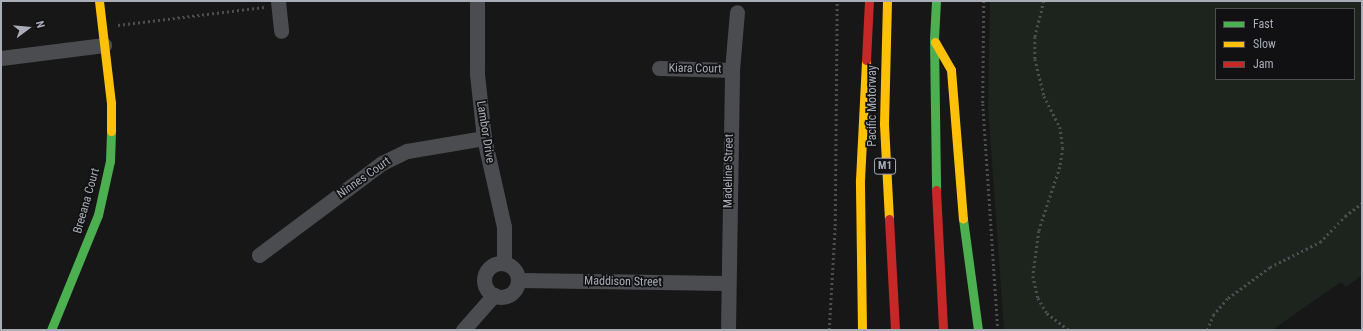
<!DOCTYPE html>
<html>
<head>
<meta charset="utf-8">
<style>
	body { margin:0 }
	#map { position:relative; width:1363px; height:331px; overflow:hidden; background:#171717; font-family:"Roboto Condensed",sans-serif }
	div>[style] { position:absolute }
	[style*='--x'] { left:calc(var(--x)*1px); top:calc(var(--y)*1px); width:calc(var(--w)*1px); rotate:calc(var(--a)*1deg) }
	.green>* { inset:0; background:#1d241e }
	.path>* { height:2.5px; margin-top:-1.25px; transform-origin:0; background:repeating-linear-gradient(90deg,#4d4e52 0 2px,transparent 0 5px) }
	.street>* { height:15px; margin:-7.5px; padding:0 7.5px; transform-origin:7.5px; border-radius:7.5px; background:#4b4c50 }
	.street>.ring { margin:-7.5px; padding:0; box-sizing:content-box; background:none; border:15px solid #4b4c50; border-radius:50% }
	.fast>* { height:9px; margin:-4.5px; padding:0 4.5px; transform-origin:4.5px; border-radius:4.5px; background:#4caf50 }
	.slow>* { height:9px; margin:-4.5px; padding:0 4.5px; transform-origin:4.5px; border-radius:4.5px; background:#ffc107 }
	.jam>* { height:9px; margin:-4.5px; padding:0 4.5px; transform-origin:4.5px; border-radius:4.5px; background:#c62828 }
	span { translate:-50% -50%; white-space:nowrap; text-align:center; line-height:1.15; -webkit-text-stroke:3.5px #111113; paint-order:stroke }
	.shield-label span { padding:1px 3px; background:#111113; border:1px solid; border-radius:3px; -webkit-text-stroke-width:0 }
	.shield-label { font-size:11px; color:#a8adb8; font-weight:700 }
	.street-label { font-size:12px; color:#a8adb8 }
	.frame { position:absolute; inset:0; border:2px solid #a8adb8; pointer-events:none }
	.legend { position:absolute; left:1215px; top:8px; width:140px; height:72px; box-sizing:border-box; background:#111113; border:1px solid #4d4f55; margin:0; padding:5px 7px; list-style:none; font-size:12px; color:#a8adb8 }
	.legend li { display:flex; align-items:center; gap:8px; height:20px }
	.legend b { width:20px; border:1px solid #4d4f55 }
	.north { position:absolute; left:8px; top:8px; width:40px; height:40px; -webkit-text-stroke:3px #111113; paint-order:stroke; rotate:74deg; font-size:11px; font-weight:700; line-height:16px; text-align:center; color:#a8adb8 }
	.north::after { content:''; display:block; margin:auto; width:14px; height:18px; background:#a8adb8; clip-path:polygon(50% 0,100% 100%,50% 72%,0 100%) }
</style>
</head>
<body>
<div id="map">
	<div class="green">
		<div style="clip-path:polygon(evenodd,990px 1px,1362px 1px,1362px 275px,1346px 287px,1341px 282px,1272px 330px,1004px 330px,988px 107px,990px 1px,1216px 9px,1354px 9px,1354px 79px,1216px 79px,1216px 9px)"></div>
	</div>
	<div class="path">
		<div style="--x:984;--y:1;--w:103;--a:90.6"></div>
		<div style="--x:983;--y:104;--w:226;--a:86.2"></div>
		<div style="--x:1044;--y:1;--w:37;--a:104"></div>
		<div style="--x:1035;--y:37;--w:22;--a:90"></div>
		<div style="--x:1035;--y:59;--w:38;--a:76"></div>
		<div style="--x:1044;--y:96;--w:35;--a:63"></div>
		<div style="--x:1060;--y:127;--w:21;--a:82"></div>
		<div style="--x:1063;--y:148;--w:19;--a:99"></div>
		<div style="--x:1060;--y:167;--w:67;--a:108.2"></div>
		<div style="--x:1039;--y:231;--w:45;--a:97.6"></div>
		<div style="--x:1033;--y:276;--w:23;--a:77"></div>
		<div style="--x:1038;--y:298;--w:17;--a:59"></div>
		<div style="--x:1047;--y:313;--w:28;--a:38"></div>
		<div style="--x:118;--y:25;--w:147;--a:-7"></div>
		<div style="--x:829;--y:330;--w:104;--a:-86.7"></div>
		<div style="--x:835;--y:226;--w:225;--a:-89.5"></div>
		<div style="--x:1207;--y:330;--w:16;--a:-68"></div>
		<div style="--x:1213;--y:315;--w:23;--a:-49"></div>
		<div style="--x:1228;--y:298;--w:52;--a:-36.4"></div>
		<div style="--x:1270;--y:267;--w:56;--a:-26.6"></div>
		<div style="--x:1320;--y:242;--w:36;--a:-46"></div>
		<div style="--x:1345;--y:216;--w:21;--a:-37"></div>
	</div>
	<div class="street">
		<div style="--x:278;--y:1;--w:30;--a:84"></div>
		<div style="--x:477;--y:1;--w:73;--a:90"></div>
		<div style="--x:477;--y:74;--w:64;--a:83.8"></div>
		<div style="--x:484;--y:138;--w:91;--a:77.3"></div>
		<div style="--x:504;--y:227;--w:35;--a:90"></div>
		<div style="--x:1;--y:58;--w:104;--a:-7.2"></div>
		<div style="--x:659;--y:68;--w:73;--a:1.6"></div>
		<div style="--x:259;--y:255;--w:154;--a:-36.8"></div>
		<div style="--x:382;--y:163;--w:28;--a:-26"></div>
		<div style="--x:407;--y:151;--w:78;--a:-9.6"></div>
		<div class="ring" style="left:484px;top:263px;width:19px;height:19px"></div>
		<div style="--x:519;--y:280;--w:208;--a:0.8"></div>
		<div style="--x:463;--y:330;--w:47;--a:-48.5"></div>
		<div style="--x:728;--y:330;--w:260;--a:-89.1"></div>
		<div style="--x:732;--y:70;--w:58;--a:-85.1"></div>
	</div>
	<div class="fast">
		<div style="--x:936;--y:1;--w:38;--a:93"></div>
		<div style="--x:934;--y:39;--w:151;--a:89.2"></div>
		<div style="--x:963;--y:219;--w:112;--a:82.3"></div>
		<div style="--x:51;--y:330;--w:124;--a:-67.8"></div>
		<div style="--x:98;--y:215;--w:55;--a:-77.5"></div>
		<div style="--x:110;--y:161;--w:30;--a:-88"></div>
	</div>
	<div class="slow">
		<div style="--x:99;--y:1;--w:103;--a:83.3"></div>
		<div style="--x:111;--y:103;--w:28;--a:90"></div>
		<div style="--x:887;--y:1;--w:123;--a:91.4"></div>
		<div style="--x:884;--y:124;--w:95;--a:87"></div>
		<div style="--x:935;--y:42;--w:32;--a:60"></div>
		<div style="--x:951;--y:70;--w:149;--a:85.4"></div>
		<div style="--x:862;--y:330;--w:150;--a:-90.8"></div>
		<div style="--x:860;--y:180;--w:120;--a:-87.1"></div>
	</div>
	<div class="jam">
		<div style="--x:866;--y:60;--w:59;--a:-87.1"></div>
		<div style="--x:936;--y:190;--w:140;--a:87.1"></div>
		<div style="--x:889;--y:219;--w:111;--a:86.9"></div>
	</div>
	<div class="shield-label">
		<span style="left:885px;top:166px">M1</span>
	</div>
	<div class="street-label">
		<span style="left:695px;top:69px;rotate:1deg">Kiara Court</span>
		<span style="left:873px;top:106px;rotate:-90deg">Pacific Motorway</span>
		<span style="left:485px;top:132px;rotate:81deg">Lambor Drive</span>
		<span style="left:729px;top:171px;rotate:-89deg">Madeline Street</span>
		<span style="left:364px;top:178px;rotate:-35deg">Ninnes Court</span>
		<span style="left:87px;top:201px;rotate:-74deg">Breeana Court</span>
		<span style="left:623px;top:282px;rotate:1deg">Maddison Street</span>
	</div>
	<div class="frame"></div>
	<ul class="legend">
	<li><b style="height:5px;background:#4caf50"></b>Fast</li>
	<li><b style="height:5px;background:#ffc107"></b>Slow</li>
	<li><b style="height:5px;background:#c62828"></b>Jam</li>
	</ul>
	<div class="north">N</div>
</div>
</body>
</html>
